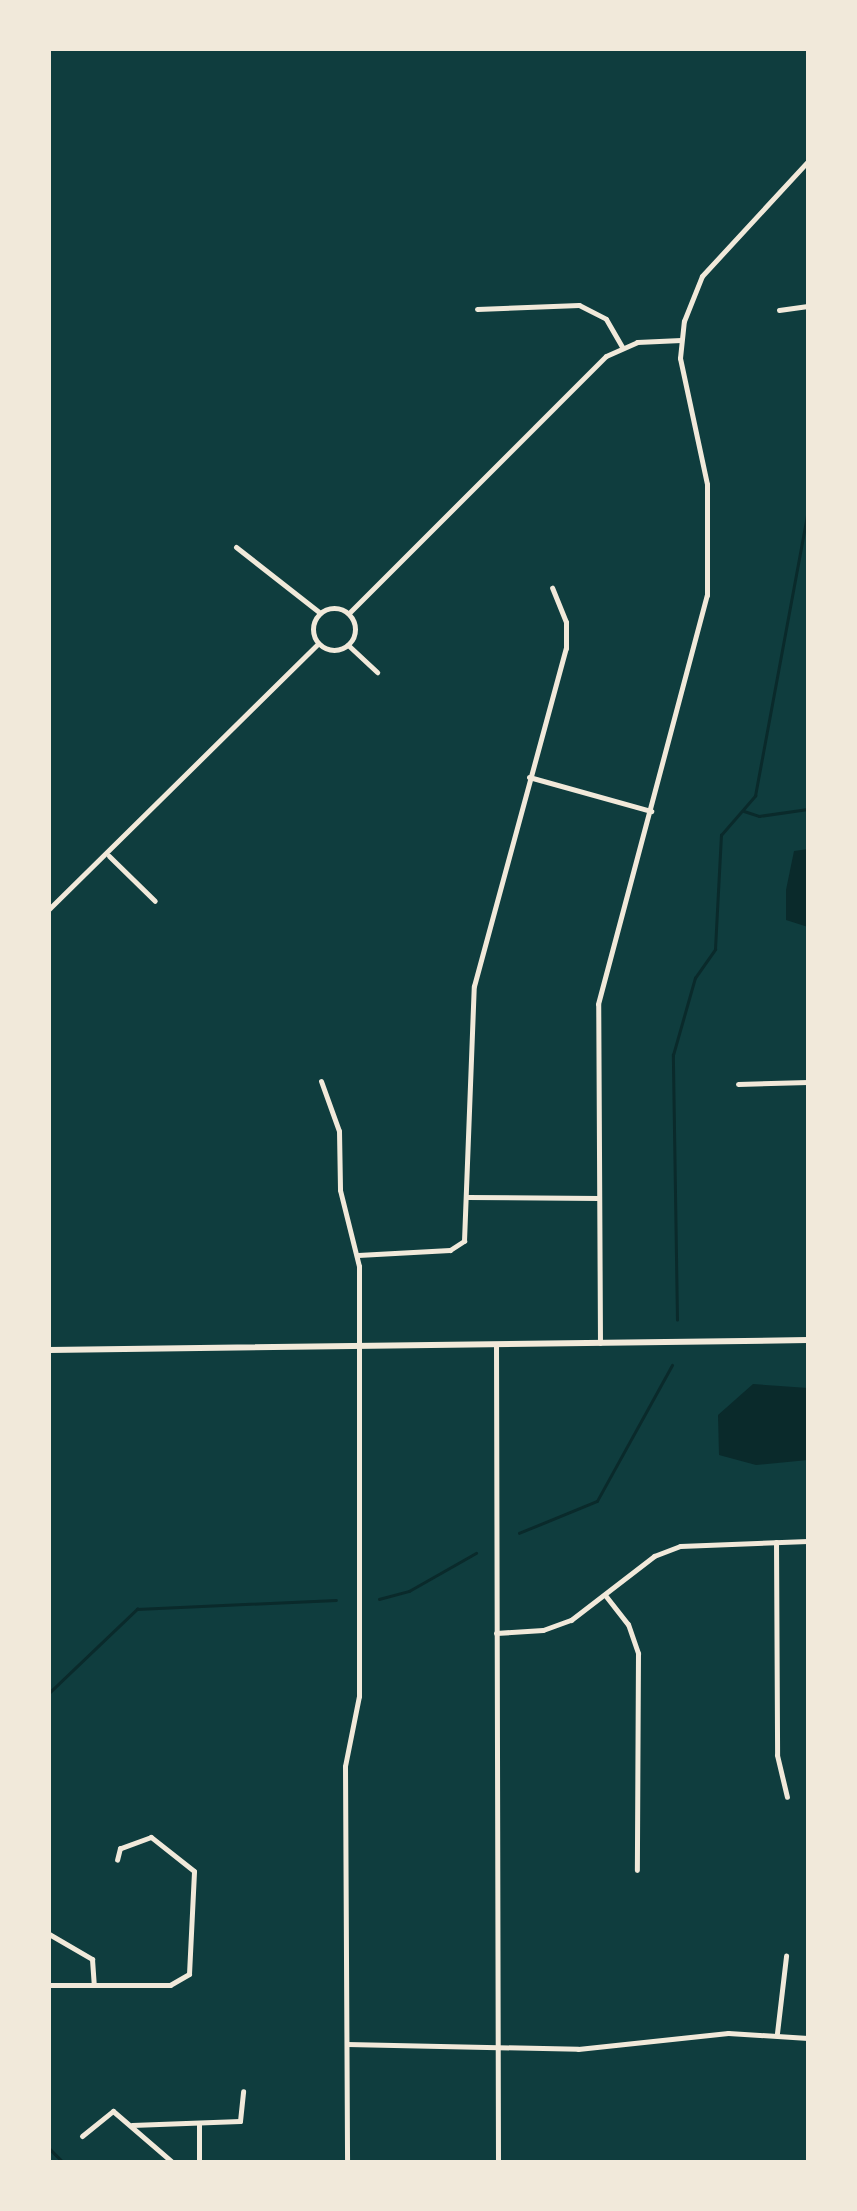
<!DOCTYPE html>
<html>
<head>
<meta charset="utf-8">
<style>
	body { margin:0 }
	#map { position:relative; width:857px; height:2211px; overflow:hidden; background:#0f3d3e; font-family:"DM Sans",sans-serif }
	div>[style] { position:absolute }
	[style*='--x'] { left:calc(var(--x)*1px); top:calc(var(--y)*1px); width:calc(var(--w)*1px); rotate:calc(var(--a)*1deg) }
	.water>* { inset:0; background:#0a2a2b }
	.stream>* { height:2.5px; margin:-1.25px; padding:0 1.25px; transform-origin:1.25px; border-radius:1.25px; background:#0a2a2b }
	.minor>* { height:5px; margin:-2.5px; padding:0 2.5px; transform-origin:2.5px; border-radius:2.5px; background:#f1e9da }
	.minor>.ring { margin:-2.5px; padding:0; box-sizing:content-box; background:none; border:5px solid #f1e9da; border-radius:50% }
	.tertiary>* { height:6px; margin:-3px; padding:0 3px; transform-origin:3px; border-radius:3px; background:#f1e9da }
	span { translate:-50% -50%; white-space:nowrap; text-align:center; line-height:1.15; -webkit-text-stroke:6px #f1e9da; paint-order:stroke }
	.frame { position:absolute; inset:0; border:51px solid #f1e9da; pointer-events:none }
</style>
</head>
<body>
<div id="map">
	<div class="water">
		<div style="clip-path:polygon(808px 849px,808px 927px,786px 920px,786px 890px,794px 851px)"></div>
		<div style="clip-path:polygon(753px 1384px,808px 1388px,808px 1460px,756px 1465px,719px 1455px,718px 1415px)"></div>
	</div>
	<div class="stream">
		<div style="--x:744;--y:811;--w:16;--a:18"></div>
		<div style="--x:759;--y:816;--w:49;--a:-8.1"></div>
		<div style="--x:677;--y:1320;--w:265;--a:-90.9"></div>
		<div style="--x:673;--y:1055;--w:80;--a:-74.1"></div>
		<div style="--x:695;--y:978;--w:35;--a:-55"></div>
		<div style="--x:715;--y:949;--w:114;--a:-87"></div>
		<div style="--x:721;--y:835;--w:52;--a:-48.9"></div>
		<div style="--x:755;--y:796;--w:291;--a:-79.5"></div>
		<div style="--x:519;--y:1533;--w:84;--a:-22.3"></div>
		<div style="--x:597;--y:1501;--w:155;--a:-61.1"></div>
		<div style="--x:379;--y:1599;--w:31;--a:-15"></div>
		<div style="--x:409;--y:1591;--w:77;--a:-29.6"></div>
		<div style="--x:49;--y:1693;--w:122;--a:-43.7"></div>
		<div style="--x:137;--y:1609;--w:199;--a:-2.6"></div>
		<div style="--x:49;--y:2148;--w:20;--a:45"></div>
	</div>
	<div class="minor">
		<div style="--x:477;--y:309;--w:102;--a:-2.2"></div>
		<div style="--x:579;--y:305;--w:30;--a:27"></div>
		<div style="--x:606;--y:319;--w:32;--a:60"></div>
		<div style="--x:779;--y:310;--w:29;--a:-8"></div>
		<div style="--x:236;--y:547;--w:105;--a:38.1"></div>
		<div class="ring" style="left:313px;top:608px;width:37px;height:37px"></div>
		<div style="--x:349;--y:613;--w:363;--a:-45"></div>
		<div style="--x:606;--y:356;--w:34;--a:-24"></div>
		<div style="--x:637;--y:342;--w:44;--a:-2.6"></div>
		<div style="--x:348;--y:645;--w:40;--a:43"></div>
		<div style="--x:529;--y:777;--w:127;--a:15.6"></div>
		<div style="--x:109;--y:856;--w:64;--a:44.4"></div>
		<div style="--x:49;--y:909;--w:378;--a:-44.6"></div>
		<div style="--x:321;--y:1081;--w:53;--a:70.2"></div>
		<div style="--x:339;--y:1131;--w:59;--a:89"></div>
		<div style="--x:340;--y:1190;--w:78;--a:76"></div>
		<div style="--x:359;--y:1266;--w:430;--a:90"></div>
		<div style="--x:359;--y:1696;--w:71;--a:101.3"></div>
		<div style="--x:345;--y:1766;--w:396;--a:89.7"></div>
		<div style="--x:738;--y:1084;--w:70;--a:-1.6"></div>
		<div style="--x:467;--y:1197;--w:132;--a:0.4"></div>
		<div style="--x:358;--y:1255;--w:92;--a:-3.1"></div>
		<div style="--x:450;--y:1250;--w:17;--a:-33"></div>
		<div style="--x:464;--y:1241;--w:255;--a:-87.8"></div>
		<div style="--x:474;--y:986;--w:350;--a:-74.8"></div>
		<div style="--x:566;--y:648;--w:26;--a:-90"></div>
		<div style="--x:566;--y:622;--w:37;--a:-112"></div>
		<div style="--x:600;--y:1343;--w:339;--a:-90.3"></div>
		<div style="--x:598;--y:1004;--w:423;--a:-75.1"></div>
		<div style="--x:707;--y:595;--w:111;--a:-90"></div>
		<div style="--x:707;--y:484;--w:129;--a:-102.1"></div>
		<div style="--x:680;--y:358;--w:37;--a:-84"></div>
		<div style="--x:684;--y:321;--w:48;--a:-68.2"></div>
		<div style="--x:702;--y:276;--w:156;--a:-47.3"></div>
		<div style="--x:496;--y:1344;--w:818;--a:89.86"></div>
		<div style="--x:776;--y:1542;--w:213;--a:89.7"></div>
		<div style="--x:777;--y:1755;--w:43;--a:76.6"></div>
		<div style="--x:605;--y:1595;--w:37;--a:52"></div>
		<div style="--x:628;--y:1624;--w:31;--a:71"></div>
		<div style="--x:638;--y:1653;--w:217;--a:90.3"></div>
		<div style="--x:496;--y:1633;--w:47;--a:-3.7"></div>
		<div style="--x:543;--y:1630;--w:30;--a:-20"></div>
		<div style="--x:571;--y:1620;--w:105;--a:-37.6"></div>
		<div style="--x:654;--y:1556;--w:28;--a:-21"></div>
		<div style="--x:680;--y:1546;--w:128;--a:-2.2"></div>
		<div style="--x:49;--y:1934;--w:50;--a:30.2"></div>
		<div style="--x:92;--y:1959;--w:26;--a:86"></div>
		<div style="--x:49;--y:1985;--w:121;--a:0"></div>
		<div style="--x:170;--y:1985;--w:22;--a:-30"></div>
		<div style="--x:189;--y:1974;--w:103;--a:-87.2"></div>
		<div style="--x:194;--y:1871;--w:55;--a:-141.7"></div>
		<div style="--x:151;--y:1837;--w:33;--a:160"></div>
		<div style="--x:120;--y:1848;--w:12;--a:104"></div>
		<div style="--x:777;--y:2033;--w:78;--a:-83.3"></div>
		<div style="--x:347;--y:2044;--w:231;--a:1.2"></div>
		<div style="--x:578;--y:2049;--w:151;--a:-6.1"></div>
		<div style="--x:728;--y:2033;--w:80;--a:3.6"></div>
		<div style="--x:199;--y:2124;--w:38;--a:90"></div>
		<div style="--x:132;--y:2125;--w:108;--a:-2.1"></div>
		<div style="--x:240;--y:2121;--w:30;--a:-84"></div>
		<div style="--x:82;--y:2136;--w:40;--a:-39"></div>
		<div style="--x:113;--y:2111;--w:78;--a:40.8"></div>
	</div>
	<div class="tertiary">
		<div style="--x:49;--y:1350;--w:759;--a:-0.75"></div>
	</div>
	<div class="frame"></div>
</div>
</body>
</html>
